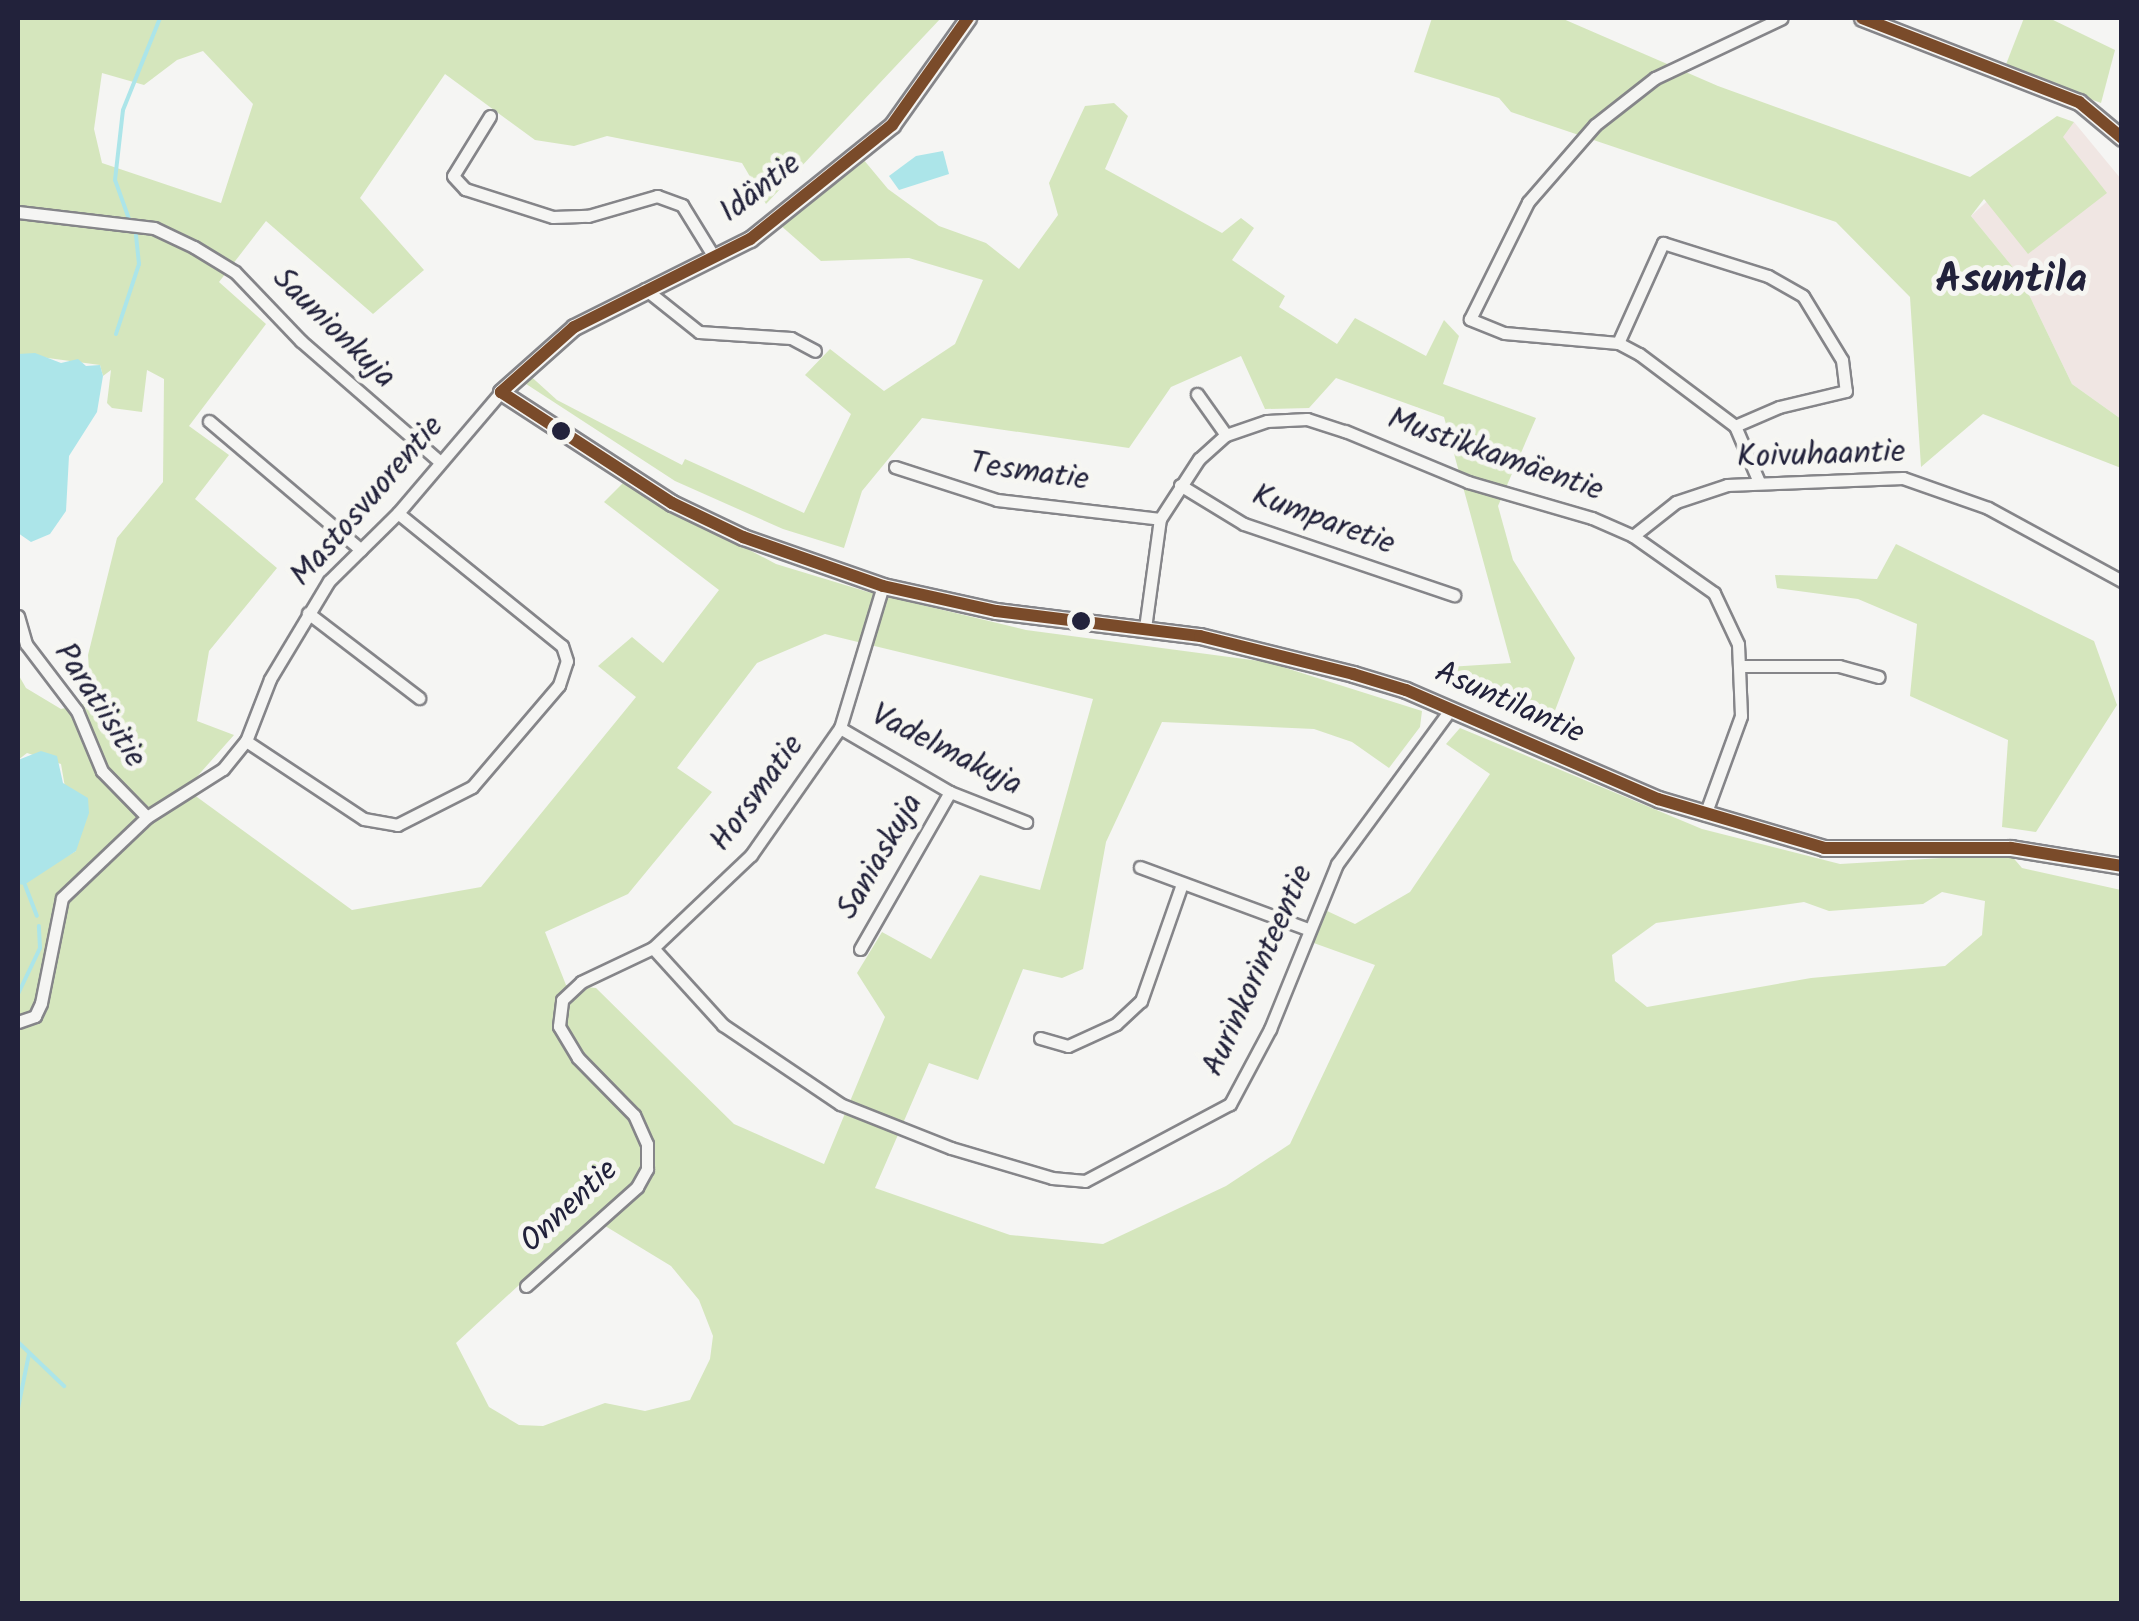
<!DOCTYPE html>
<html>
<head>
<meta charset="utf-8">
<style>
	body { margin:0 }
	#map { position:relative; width:2139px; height:1621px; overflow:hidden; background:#f5f5f3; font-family:Kalam,sans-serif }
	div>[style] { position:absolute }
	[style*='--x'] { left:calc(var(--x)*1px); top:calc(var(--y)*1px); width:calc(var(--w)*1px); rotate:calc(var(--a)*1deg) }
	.built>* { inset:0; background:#f0e6e3 }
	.green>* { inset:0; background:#d5e6bd }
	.water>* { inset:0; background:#ace5e9 }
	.stream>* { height:4px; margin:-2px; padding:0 2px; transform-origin:2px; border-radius:2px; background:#ace5e9 }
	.roads { filter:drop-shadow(2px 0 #858589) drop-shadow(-2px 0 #858589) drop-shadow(0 2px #858589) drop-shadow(0 -2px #858589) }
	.minor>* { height:11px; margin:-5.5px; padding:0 5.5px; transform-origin:5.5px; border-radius:5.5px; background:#f5f5f3 }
	.tertiary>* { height:15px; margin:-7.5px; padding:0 7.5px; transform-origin:7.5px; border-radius:7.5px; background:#f5f5f3 }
	.bus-1>* { height:12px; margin:-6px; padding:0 6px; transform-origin:6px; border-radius:6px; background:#7a4b2a }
	.dots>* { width:28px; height:28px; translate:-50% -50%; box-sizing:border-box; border:5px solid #f6f6f2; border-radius:50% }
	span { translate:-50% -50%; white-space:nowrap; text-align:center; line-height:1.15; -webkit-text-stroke:10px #f6f6f2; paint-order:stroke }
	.street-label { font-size:32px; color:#22223b }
	.district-label { font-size:42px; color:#22223b; font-weight:700 }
	.frame { position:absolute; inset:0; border:20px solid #22223b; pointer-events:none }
</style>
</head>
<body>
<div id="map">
	<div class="built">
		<div style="clip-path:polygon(2074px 122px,2121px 179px,2121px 419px,2072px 384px,2020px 276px,1971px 216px)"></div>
	</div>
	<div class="green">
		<div style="clip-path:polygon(evenodd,18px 18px,941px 18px,766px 204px,742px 163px,607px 136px,574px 146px,535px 140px,445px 74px,360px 198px,424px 270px,373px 314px,266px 221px,219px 282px,266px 324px,189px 426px,229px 455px,195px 499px,277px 568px,209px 651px,197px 721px,234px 735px,186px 789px,352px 910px,481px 887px,636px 697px,598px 666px,632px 637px,663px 663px,719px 590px,604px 502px,623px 483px,776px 564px,868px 592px,1026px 630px,1267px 662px,1422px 711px,1420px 727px,1389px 768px,1352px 742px,1314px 729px,1162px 722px,1106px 842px,1083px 969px,1062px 978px,1023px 969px,978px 1080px,929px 1063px,875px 1188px,1010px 1235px,1103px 1244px,1226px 1186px,1290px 1144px,1375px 965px,1311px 942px,1325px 910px,1355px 924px,1410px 892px,1490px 774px,1446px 744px,1460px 728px,1702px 829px,1840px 864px,2010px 854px,2022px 868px,2121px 890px,2121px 1603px,18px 1603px,18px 884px,76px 851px,61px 764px,27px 753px,18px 760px,18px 674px,26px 688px,61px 709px,91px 702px,88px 655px,117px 538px,163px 482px,164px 379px,147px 370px,142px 412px,112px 408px,107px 403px,111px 370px,103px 376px,100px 365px,18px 354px,18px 18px,203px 51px,253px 104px,221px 203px,102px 163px,94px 129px,102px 73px,144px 85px,177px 60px,203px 51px,18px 18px,825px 634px,1093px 699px,1040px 890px,980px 875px,931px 959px,882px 932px,857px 973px,885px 1017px,824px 1164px,734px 1124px,596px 988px,566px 985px,545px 932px,628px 894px,712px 792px,677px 768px,757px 663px,825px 634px,18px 18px,1942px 892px,1985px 901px,1982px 935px,1945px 966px,1811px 978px,1647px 1007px,1615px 981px,1612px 955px,1656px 923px,1804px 902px,1829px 911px,1923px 904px,1942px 892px,18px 18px,592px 1218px,671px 1266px,699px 1300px,713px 1336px,710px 1359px,690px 1400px,645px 1411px,605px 1403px,543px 1426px,519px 1425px,489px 1407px,456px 1343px,592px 1218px)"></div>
		<div style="clip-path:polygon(1432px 18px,1561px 18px,1718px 86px,1970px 177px,2057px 116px,2074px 122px,2063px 137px,2107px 193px,2028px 254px,1984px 199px,1971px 216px,2020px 276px,2072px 384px,2121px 419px,2121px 468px,1983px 414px,1921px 467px,1910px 297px,1836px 222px,1511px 112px,1499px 98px,1414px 72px)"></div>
		<div style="clip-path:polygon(2024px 18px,2049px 18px,2115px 50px,2101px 103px,2005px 67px)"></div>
		<div style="clip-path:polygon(1114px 103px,1128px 116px,1105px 169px,1222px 233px,1241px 218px,1254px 228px,1232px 260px,1285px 296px,1279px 307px,1337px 344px,1355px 318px,1426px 356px,1444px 320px,1459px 336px,1443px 384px,1536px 418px,1498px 506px,1513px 560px,1575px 658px,1551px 721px,1448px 667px,1511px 663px,1444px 417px,1336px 378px,1309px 408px,1265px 409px,1241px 356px,1171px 387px,1129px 448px,922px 418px,862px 491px,844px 548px,783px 529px,675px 481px,520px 380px,526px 372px,557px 400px,682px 465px,685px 459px,804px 513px,851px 414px,805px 375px,830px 349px,884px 391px,955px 344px,983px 280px,909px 258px,821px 261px,779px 224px,863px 159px,888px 189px,939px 226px,986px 243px,1019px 269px,1058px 215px,1049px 183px,1085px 106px)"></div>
		<div style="clip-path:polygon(1896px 544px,2094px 641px,2117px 705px,2036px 832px,2002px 827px,2008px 740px,1910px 696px,1917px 624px,1858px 599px,1777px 588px,1775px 575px,1877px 579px)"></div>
	</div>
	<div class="water">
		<div style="clip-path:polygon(943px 151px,949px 174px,899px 190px,889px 176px,916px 156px)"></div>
		<div style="clip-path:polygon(35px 353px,61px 363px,78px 359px,86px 366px,100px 365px,103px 376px,97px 412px,69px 456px,66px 511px,50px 534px,31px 542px,18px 533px,18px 354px)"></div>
		<div style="clip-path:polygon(41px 751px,57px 756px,63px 783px,88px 798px,89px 813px,76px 851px,24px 885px,18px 884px,18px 760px)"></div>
	</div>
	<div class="stream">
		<div style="--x:129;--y:219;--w:41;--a:-109.7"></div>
		<div style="--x:115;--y:180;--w:70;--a:-83.5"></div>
		<div style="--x:123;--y:110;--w:99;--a:-68.1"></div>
		<div style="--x:116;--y:334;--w:74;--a:-71.8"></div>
		<div style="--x:139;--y:264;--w:29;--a:-96"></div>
		<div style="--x:25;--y:885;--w:33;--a:69"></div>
		<div style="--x:18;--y:994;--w:51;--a:-64.4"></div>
		<div style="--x:40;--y:948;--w:22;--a:-93"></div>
		<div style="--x:18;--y:1342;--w:64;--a:43.7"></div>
		<div style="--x:18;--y:1408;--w:55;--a:-78.5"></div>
	</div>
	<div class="roads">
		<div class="minor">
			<div style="--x:490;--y:116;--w:70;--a:121.7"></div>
			<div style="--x:453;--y:176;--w:18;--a:47"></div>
			<div style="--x:465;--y:189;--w:92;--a:17.7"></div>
			<div style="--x:553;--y:217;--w:35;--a:-2"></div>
			<div style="--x:588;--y:216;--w:72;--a:-16.2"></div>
			<div style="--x:657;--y:196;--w:27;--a:20"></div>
			<div style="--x:682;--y:205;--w:61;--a:58.4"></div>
			<div style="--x:18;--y:212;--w:137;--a:6.7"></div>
			<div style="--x:154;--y:228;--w:44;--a:25.4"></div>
			<div style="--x:194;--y:247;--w:48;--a:31.4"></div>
			<div style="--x:235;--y:272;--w:95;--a:46.3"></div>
			<div style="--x:301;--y:341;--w:184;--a:41"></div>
			<div style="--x:645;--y:289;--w:69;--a:38.5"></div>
			<div style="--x:699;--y:332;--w:92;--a:3.7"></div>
			<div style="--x:791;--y:338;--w:27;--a:28"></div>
			<div style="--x:1618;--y:343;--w:110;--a:-65.8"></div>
			<div style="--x:1663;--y:243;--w:110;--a:17.4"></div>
			<div style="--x:1768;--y:276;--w:40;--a:29.7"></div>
			<div style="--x:1803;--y:296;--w:75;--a:58.6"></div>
			<div style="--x:1842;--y:360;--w:31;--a:83"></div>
			<div style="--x:1846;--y:391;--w:69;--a:166.6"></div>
			<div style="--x:1779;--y:407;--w:48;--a:156.6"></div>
			<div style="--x:1197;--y:394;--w:50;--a:54.7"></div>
			<div style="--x:209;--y:421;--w:199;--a:40.3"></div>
			<div style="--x:895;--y:467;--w:107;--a:17.9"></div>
			<div style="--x:997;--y:500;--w:164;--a:6.6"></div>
			<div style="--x:1759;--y:482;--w:61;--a:-113.2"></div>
			<div style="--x:1735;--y:426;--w:120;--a:-143.1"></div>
			<div style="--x:1639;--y:354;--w:24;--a:-152"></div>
			<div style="--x:1618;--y:343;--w:114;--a:-175"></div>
			<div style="--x:1504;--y:333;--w:37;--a:-158"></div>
			<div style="--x:1470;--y:319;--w:131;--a:-63.6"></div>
			<div style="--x:1528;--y:202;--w:102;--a:-49"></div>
			<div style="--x:1595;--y:125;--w:76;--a:-38.1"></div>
			<div style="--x:1655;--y:78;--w:140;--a:-25.3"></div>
			<div style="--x:1180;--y:485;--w:75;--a:31.4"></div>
			<div style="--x:1244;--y:524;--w:222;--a:18.7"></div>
			<div style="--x:1633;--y:536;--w:55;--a:-38.3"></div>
			<div style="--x:1676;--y:502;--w:54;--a:-18.4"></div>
			<div style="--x:1727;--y:485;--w:176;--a:-2.3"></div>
			<div style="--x:1903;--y:478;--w:90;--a:19.4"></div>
			<div style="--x:1988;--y:508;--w:153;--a:28.6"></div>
			<div style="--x:308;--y:613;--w:140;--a:37.4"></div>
			<div style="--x:18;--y:616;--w:29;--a:74"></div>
			<div style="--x:26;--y:644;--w:84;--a:52.7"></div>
			<div style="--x:77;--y:711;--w:65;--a:67.4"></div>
			<div style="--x:102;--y:771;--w:64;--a:45.6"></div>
			<div style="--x:1145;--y:628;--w:110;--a:-82.2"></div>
			<div style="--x:1160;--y:519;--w:72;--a:-57"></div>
			<div style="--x:1199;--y:459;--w:36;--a:-42"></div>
			<div style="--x:1226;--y:435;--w:43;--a:-18.9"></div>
			<div style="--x:1267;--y:421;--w:40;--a:-2.9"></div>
			<div style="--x:1307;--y:419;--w:40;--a:18"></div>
			<div style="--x:1345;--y:431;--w:133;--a:22.5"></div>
			<div style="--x:1468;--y:482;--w:129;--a:16.2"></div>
			<div style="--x:1592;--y:518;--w:45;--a:23.7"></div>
			<div style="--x:1633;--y:536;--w:99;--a:35.1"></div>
			<div style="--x:1714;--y:593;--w:56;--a:64.8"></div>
			<div style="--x:1738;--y:644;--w:72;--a:87.6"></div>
			<div style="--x:1741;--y:716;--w:105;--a:110"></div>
			<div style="--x:1740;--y:666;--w:99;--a:0"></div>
			<div style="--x:1839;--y:666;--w:41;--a:15.4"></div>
			<div style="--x:840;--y:728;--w:127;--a:30.2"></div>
			<div style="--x:950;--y:792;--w:82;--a:21.5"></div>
			<div style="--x:246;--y:741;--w:141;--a:33.5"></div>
			<div style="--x:364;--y:819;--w:34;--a:10"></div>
			<div style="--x:397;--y:825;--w:84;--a:-26.9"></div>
			<div style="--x:472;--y:787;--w:134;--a:-49.5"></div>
			<div style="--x:559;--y:685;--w:25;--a:-72"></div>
			<div style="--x:567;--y:661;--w:16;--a:-108"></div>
			<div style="--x:562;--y:646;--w:211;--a:-141"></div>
			<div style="--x:1140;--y:867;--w:179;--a:20.3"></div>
			<div style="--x:653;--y:948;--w:104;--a:47.7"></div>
			<div style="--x:723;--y:1025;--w:141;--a:34"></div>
			<div style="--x:840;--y:1104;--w:119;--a:21.6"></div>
			<div style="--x:951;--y:1148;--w:105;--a:16.5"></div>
			<div style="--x:1052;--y:1178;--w:33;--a:5"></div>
			<div style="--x:1085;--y:1181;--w:164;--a:-28"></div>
			<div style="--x:1230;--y:1104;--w:85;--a:-61.9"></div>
			<div style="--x:1270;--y:1029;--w:178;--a:-67.9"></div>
			<div style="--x:1337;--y:864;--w:192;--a:-53.7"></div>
			<div style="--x:860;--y:949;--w:181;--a:-60.2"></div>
			<div style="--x:18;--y:1022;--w:18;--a:-19"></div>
			<div style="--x:35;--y:1016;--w:14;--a:-65"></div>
			<div style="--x:41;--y:1003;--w:107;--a:-78.7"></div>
			<div style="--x:62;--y:898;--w:117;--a:-43.6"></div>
			<div style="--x:147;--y:817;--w:90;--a:-32.3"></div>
			<div style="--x:223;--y:769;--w:36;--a:-51"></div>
			<div style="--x:246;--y:741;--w:66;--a:-68.8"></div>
			<div style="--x:270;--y:679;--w:114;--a:-59"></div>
			<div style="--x:329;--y:581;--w:97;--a:-44.6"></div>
			<div style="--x:398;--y:513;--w:159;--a:-49.6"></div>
			<div style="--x:1040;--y:1038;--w:29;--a:16"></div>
			<div style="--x:1068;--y:1046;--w:53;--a:-24.6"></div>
			<div style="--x:1116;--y:1024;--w:34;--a:-43"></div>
			<div style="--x:1141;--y:1001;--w:124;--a:-70.7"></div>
			<div style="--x:526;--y:1286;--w:149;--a:-41.7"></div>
			<div style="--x:637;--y:1187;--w:21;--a:-61"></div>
			<div style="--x:647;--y:1169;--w:25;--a:-90"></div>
			<div style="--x:647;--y:1144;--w:32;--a:-114"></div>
			<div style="--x:634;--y:1115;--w:80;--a:-134.5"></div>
			<div style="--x:578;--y:1058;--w:37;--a:-121"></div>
			<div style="--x:559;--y:1026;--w:26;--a:-83"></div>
			<div style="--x:562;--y:1000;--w:26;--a:-43"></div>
			<div style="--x:581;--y:982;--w:80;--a:-25.3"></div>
			<div style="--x:653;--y:948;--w:135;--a:-43.5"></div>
			<div style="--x:751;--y:855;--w:155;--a:-55"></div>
			<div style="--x:840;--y:728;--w:148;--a:-73.2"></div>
		</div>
		<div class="tertiary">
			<div style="--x:968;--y:18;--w:131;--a:125.4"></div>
			<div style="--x:892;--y:125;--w:182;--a:141.2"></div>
			<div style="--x:750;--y:239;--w:197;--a:153.4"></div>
			<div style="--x:574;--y:327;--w:98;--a:138.3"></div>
			<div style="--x:501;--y:392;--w:204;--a:33"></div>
			<div style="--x:672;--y:503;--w:79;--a:25.6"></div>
			<div style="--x:743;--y:537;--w:148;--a:19.3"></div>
			<div style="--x:883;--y:586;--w:116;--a:12.5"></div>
			<div style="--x:996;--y:611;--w:206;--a:7"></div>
			<div style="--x:1200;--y:636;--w:158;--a:13.9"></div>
			<div style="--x:1353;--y:674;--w:55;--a:16.8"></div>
			<div style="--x:1406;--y:690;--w:275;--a:23.4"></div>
			<div style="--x:1658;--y:799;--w:173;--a:16.4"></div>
			<div style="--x:1824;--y:848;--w:187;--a:0"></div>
			<div style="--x:2011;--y:848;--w:112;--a:9.2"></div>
			<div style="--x:1862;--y:18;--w:233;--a:21.2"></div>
			<div style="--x:2079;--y:102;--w:56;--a:39.9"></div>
		</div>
	</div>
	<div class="bus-1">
		<div style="--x:968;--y:18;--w:131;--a:125.4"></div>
		<div style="--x:892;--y:125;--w:182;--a:141.2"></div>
		<div style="--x:750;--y:239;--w:197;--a:153.4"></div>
		<div style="--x:574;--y:327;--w:98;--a:138.3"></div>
		<div style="--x:501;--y:392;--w:204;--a:33"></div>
		<div style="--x:672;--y:503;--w:79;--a:25.6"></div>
		<div style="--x:743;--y:537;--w:148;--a:19.3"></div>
		<div style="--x:883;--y:586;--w:116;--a:12.5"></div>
		<div style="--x:996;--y:611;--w:206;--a:7"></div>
		<div style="--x:1200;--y:636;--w:158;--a:13.9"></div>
		<div style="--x:1353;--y:674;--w:55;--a:16.8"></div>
		<div style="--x:1406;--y:690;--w:275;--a:23.4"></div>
		<div style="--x:1658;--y:799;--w:173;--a:16.4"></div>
		<div style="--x:1824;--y:848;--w:187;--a:0"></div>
		<div style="--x:2011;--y:848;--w:112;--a:9.2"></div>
		<div style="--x:1862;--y:18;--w:233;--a:21.2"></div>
		<div style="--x:2079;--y:102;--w:56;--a:39.9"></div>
	</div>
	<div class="dots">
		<div style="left:561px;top:431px;background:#22223b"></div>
		<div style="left:1081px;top:621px;background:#22223b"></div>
	</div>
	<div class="street-label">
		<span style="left:761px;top:189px;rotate:-38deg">Idäntie</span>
		<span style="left:333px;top:329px;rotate:44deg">Saunionkuja</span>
		<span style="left:1495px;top:456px;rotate:19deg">Mustikkamäentie</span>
		<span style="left:1821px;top:456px;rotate:-2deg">Koivuhaantie</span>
		<span style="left:1029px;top:473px;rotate:8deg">Tesmatie</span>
		<span style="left:368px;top:502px;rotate:-49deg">Mastosvuorentie</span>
		<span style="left:1323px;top:521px;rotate:20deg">Kumparetie</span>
		<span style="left:1509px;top:704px;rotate:24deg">Asuntilantie</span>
		<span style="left:99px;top:706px;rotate:57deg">Paratiisitie</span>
		<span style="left:946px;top:751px;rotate:27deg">Vadelmakuja</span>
		<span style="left:758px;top:794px;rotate:-54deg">Horsmatie</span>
		<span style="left:881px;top:857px;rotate:-60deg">Saniaskuja</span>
		<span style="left:1259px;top:971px;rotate:-66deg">Aurinkorinteentie</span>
		<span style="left:570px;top:1207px;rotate:-43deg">Onnentie</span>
	</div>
	<div class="district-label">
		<span style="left:2011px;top:281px">Asuntila</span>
	</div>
	<div class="frame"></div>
</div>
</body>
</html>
